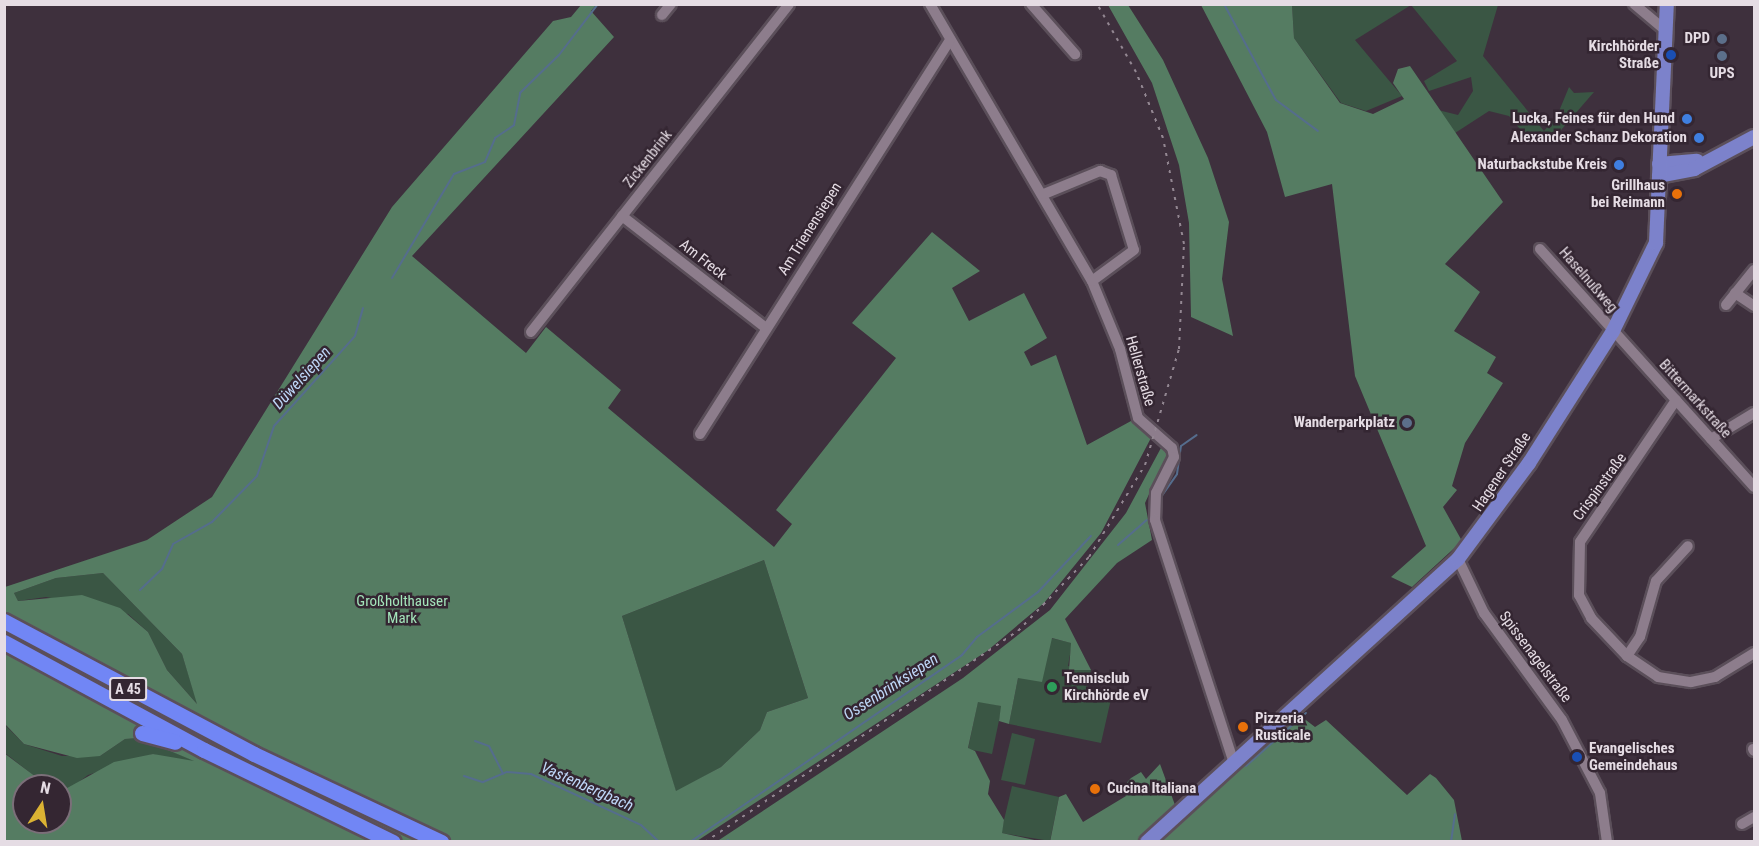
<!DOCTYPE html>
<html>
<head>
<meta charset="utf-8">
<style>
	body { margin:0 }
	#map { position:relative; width:1759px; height:846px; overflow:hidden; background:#3e303d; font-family:"Roboto Condensed",sans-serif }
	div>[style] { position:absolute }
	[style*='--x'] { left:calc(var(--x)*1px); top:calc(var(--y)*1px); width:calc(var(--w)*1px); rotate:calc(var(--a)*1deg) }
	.green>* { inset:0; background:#3a5644 }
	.forest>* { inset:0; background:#557c62 }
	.stream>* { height:2px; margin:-1px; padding:0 1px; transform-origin:1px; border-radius:1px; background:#556d8d }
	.roads { filter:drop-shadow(2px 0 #5b4f5a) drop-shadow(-2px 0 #5b4f5a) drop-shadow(0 2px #5b4f5a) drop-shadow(0 -2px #5b4f5a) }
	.minor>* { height:10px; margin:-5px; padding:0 5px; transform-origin:5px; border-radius:5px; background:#8d7d8c }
	.major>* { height:14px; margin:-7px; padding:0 7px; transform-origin:7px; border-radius:7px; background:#7c82cb }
	.highway>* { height:15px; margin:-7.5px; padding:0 7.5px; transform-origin:7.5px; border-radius:7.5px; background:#7186f5 }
	.rail>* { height:2px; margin-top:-1px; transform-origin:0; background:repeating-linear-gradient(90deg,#938792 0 3px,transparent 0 9px) }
	.dots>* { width:16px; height:16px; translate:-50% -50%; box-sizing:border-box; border:3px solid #342632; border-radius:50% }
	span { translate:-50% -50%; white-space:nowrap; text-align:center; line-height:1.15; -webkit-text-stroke:5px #342632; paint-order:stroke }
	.shield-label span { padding:2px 4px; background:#342632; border:2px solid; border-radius:4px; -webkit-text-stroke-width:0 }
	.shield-label { font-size:14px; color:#e5dce4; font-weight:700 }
	.poi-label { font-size:15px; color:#e5dce4; font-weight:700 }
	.right { translate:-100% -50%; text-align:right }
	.left { translate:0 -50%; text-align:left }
	.street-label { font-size:15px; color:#e5dce4 }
	.park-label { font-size:15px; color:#a3e4ba }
	.water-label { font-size:16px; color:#bfd7f8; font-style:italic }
	.frame { position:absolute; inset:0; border:6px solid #e5dce4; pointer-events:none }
	.north { position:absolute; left:12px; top:774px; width:60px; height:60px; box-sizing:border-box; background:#342632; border:2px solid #7b6f79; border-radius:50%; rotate:12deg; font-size:16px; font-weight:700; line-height:24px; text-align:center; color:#e5dce4 }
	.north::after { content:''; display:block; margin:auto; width:21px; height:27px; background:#dbb233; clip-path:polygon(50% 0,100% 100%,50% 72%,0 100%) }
</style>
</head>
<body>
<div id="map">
	<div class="green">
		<div style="clip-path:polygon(1292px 5px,1498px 5px,1483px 56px,1544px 131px,1557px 116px,1569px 87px,1574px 93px,1594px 92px,1555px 137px,1530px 141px,1509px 116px,1489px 111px,1455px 133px,1438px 110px,1458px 115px,1473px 91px,1471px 77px,1429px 91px,1424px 81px,1457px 61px,1411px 5px,1355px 40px,1402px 96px,1366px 111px,1341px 103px,1294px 38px)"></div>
		<div style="clip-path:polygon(764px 560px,808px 698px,767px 712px,760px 730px,721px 767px,676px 792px,622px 616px)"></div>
		<div style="clip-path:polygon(103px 573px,182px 654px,198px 705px,167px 670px,148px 632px,128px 614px,46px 597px,18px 601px,14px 593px,56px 578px)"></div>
		<div style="clip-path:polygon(1051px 638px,1072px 643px,1068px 666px,1091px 670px,1086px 694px,1111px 699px,1101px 743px,1009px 724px,1018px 678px)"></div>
		<div style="clip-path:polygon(978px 701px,1002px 706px,992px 754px,968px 749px)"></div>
		<div style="clip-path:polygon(4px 724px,24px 744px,62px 756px,100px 756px,125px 739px,139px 738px,195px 761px,188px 765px,153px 754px,88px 775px,63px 794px,60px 786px,42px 782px,5px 753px)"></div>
		<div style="clip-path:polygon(1012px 733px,1035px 739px,1025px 785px,1001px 780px)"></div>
		<div style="clip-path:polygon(1012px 786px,1059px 797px,1050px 841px,1001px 833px)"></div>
	</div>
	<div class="forest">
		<div style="clip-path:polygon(evenodd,581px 5px,596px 5px,591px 11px,614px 37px,412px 256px,526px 353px,546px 327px,621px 390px,608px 408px,774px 547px,792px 524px,776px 510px,896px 358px,852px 323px,932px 232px,980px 271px,952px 288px,969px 321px,1024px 293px,1047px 338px,1024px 352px,1031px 366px,1056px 355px,1087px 445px,1131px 421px,1152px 436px,1101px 533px,1044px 603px,987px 651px,697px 841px,5px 841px,4px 753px,48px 786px,24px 786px,24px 822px,60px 822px,60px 792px,114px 762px,153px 754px,194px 761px,139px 738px,125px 739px,100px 756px,77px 758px,24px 744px,5px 724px,5px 587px,147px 540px,212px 497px,392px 207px,553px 21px,571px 17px,581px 5px,764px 560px,808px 698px,767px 712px,760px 730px,721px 767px,676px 791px,622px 616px,764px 560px,581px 5px,103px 573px,182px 654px,197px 704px,167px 670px,148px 632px,120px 608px,82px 595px,18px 601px,14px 593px,56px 578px,103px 573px)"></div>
		<div style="clip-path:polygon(1108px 5px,1128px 5px,1163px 60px,1208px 158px,1229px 222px,1222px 279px,1233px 336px,1191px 317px,1189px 223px,1179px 165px,1152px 83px)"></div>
		<div style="clip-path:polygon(1201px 5px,1292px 5px,1294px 38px,1340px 103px,1373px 114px,1404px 99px,1393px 83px,1398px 69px,1410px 66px,1503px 202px,1445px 264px,1480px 292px,1454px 331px,1496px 357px,1487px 373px,1503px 383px,1465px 443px,1452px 486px,1457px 490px,1443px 507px,1462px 541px,1412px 587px,1391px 577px,1426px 546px,1355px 376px,1332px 184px,1285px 197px,1267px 132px)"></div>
		<div style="clip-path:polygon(1162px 446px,1167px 455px,1145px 503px,1152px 540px,1117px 563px,1065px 619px,1091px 670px,1069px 670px,1071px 643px,1052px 638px,1042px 682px,1018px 678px,1009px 724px,999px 721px,1001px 706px,978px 702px,968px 748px,975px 751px,990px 781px,988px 794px,1004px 820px,1002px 833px,1039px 841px,716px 842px,963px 678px,1050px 610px,1126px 513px)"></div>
		<div style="clip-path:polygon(1298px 714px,1315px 727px,1326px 720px,1407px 795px,1430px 774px,1436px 778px,1454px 800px,1462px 841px,1154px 842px)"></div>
		<div style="clip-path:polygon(1160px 764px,1175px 805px,1144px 841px,1050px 842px,1059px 797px,1066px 794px,1083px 822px,1126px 796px,1122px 788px,1131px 778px,1141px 772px,1146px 779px)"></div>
	</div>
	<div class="stream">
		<div style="--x:1224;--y:4;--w:109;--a:61.6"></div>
		<div style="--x:1276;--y:100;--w:52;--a:36.4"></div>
		<div style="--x:392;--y:278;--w:121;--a:-59.2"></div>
		<div style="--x:454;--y:174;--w:33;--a:-21"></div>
		<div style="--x:485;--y:162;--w:26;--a:-67"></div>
		<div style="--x:495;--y:138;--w:23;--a:-34"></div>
		<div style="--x:514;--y:125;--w:33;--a:-79"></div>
		<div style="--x:520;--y:93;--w:54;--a:-44.3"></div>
		<div style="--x:559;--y:55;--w:64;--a:-52.6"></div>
		<div style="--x:1160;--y:516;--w:19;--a:-87"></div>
		<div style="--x:1161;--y:497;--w:28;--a:-55"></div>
		<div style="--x:1177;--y:474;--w:28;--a:-82"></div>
		<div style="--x:1181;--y:446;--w:19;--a:-35"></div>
		<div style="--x:1118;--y:545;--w:38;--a:-41"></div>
		<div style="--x:140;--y:590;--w:30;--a:-44"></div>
		<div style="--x:162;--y:569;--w:27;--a:-66"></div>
		<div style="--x:173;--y:544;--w:45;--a:-29.4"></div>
		<div style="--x:212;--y:522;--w:64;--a:-45.6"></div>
		<div style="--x:257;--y:476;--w:53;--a:-71.2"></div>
		<div style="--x:274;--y:426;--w:121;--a:-48"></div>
		<div style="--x:355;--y:336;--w:29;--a:-74"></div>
		<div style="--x:475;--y:741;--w:15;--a:20"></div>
		<div style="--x:489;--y:746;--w:31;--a:63"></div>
		<div style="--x:1246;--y:766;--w:80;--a:-41.5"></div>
		<div style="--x:464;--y:776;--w:20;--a:18"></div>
		<div style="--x:483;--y:782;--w:26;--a:-23"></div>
		<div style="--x:507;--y:772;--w:24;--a:5"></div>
		<div style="--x:531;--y:774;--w:121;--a:24.9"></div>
		<div style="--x:641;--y:825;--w:25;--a:43"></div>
		<div style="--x:728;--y:840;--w:2;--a:63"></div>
		<div style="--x:690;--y:842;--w:330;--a:-34.5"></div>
		<div style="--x:962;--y:655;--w:23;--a:-50"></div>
		<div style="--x:977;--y:637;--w:76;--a:-36.4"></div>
		<div style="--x:1038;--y:592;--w:77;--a:-46.6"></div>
		<div style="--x:1158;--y:842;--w:97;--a:-42.9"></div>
		<div style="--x:1451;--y:842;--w:28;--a:-82"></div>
	</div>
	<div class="roads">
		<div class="minor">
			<div style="--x:930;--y:4;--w:321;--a:59.7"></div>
			<div style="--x:1092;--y:281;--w:74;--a:67.6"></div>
			<div style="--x:1120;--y:349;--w:71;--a:75.4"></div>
			<div style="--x:1138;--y:418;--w:45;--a:41.4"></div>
			<div style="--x:1172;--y:448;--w:9;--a:77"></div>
			<div style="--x:1174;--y:457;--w:40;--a:116.6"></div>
			<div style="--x:1156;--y:493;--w:27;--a:92"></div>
			<div style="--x:1155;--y:520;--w:252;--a:72"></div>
			<div style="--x:1031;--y:4;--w:67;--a:48.7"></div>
			<div style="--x:1634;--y:4;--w:40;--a:40"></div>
			<div style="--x:662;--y:15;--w:14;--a:-51"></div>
			<div style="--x:1044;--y:194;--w:61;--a:-22.3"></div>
			<div style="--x:1100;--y:171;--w:12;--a:20"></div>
			<div style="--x:1111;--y:175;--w:78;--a:73"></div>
			<div style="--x:1134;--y:250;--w:52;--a:143.6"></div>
			<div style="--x:622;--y:216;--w:182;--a:37.9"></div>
			<div style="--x:1540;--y:249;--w:320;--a:48"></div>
			<div style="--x:1735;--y:293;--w:23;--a:34"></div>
			<div style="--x:1726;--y:305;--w:45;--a:-51.3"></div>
			<div style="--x:531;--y:332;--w:417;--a:-51.8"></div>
			<div style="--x:1676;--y:400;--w:171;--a:124.1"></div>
			<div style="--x:1580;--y:542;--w:53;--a:91.1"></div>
			<div style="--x:1579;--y:595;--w:26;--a:62"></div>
			<div style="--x:1591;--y:618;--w:52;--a:46.5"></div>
			<div style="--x:1627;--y:656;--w:37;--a:34"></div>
			<div style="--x:1658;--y:677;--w:33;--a:9"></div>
			<div style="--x:1691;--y:682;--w:25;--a:-12"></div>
			<div style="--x:1715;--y:677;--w:46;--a:-31.6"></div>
			<div style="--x:700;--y:434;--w:465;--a:-57.6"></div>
			<div style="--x:1711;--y:439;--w:50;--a:-31.2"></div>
			<div style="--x:1458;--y:559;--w:60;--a:64.3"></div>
			<div style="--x:1484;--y:613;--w:132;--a:53.9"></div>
			<div style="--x:1562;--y:720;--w:82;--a:62.5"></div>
			<div style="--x:1600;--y:793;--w:49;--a:81.9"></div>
			<div style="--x:1627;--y:656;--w:23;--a:-56"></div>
			<div style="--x:1640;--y:637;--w:58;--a:-74.1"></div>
			<div style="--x:1656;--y:581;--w:47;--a:-47.6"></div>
			<div style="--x:1753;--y:749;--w:2;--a:63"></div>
			<div style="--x:1742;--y:824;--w:14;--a:-30"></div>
		</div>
		<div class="major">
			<div style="--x:1659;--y:164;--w:38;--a:-5"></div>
			<div style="--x:1659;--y:176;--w:36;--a:-11"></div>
			<div style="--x:1694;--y:169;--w:68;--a:-28.1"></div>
			<div style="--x:1147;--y:842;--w:420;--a:-42.3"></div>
			<div style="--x:1458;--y:559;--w:119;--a:-53.5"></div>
			<div style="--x:1529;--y:463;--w:156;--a:-57.5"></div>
			<div style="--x:1613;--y:331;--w:98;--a:-64"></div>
			<div style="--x:1656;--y:243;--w:239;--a:-87.4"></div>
		</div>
		<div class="highway">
			<div style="--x:4;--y:621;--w:283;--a:28"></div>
			<div style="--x:254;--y:754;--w:207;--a:25.2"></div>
			<div style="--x:4;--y:642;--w:227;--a:28.4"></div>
			<div style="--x:204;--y:750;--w:210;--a:26"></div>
			<div style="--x:142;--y:733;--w:34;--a:15"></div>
		</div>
	</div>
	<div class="rail">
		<div style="--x:705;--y:842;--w:377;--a:-34"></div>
		<div style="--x:1018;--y:631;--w:103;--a:-46.2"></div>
		<div style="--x:1089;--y:557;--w:108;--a:-58.7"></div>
		<div style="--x:1145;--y:465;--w:121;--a:-73.7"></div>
		<div style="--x:1179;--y:349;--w:105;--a:-87.3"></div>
		<div style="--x:1184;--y:244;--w:108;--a:-101.2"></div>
		<div style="--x:1163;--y:138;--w:71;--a:-112.2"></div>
		<div style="--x:1136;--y:72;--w:78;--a:-119.8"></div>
	</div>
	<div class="dots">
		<div style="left:1722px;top:39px;background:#5c6f8a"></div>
		<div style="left:1671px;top:55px;background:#1a4fb4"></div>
		<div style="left:1722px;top:56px;background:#5c6f8a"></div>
		<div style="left:1687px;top:119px;background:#3f7fe0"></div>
		<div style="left:1699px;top:138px;background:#3f7fe0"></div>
		<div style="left:1619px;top:165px;background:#3f7fe0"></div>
		<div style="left:1677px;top:194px;background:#e8710a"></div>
		<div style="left:1407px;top:423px;background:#5c6f8a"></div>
		<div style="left:1052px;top:687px;background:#2e9e5b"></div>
		<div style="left:1243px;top:727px;background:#e8710a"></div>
		<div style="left:1577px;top:757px;background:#1a4fb4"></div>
		<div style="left:1095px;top:789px;background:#e8710a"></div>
	</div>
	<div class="shield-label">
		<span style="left:128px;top:689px">A 45</span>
	</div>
	<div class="poi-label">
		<span class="right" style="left:1710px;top:39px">DPD</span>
		<span class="right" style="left:1659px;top:55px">Kirchhörder<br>Straße</span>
		<span style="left:1722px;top:74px">UPS</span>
		<span class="right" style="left:1675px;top:119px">Lucka, Feines für den Hund</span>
		<span class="right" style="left:1687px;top:138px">Alexander Schanz Dekoration</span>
		<span class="right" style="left:1607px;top:165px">Naturbackstube Kreis</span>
		<span class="right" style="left:1665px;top:194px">Grillhaus<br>bei Reimann</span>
		<span class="right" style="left:1395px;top:423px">Wanderparkplatz</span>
		<span class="left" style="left:1064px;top:687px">Tennisclub<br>Kirchhörde eV</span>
		<span class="left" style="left:1255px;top:727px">Pizzeria<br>Rusticale</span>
		<span class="left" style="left:1589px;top:757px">Evangelisches<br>Gemeindehaus</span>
		<span class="left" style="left:1107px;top:789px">Cucina Italiana</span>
	</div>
	<div class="street-label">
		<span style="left:648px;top:159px;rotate:-52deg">Zickenbrink</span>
		<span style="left:810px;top:229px;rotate:-58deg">Am Trienensiepen</span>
		<span style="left:703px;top:260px;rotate:38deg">Am Freck</span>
		<span style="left:1588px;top:280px;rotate:49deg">Haselnußweg</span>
		<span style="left:1140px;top:371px;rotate:74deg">Hellerstraße</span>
		<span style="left:1695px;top:399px;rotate:48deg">Bittermarkstraße</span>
		<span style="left:1502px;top:472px;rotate:-56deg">Hagener Straße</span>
		<span style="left:1600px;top:487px;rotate:-54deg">Crispinstraße</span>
		<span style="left:1535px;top:657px;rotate:53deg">Spissenagelstraße</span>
	</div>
	<div class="park-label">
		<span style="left:402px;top:610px">Großholthauser<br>Mark</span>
	</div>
	<div class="water-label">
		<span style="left:302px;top:378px;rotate:-48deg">Düwelsiepen</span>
		<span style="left:891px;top:687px;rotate:-33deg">Ossenbrinksiepen</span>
		<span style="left:587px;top:787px;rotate:24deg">Vastenbergbach</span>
	</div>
	<div class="frame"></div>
	<div class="north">N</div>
</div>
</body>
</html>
